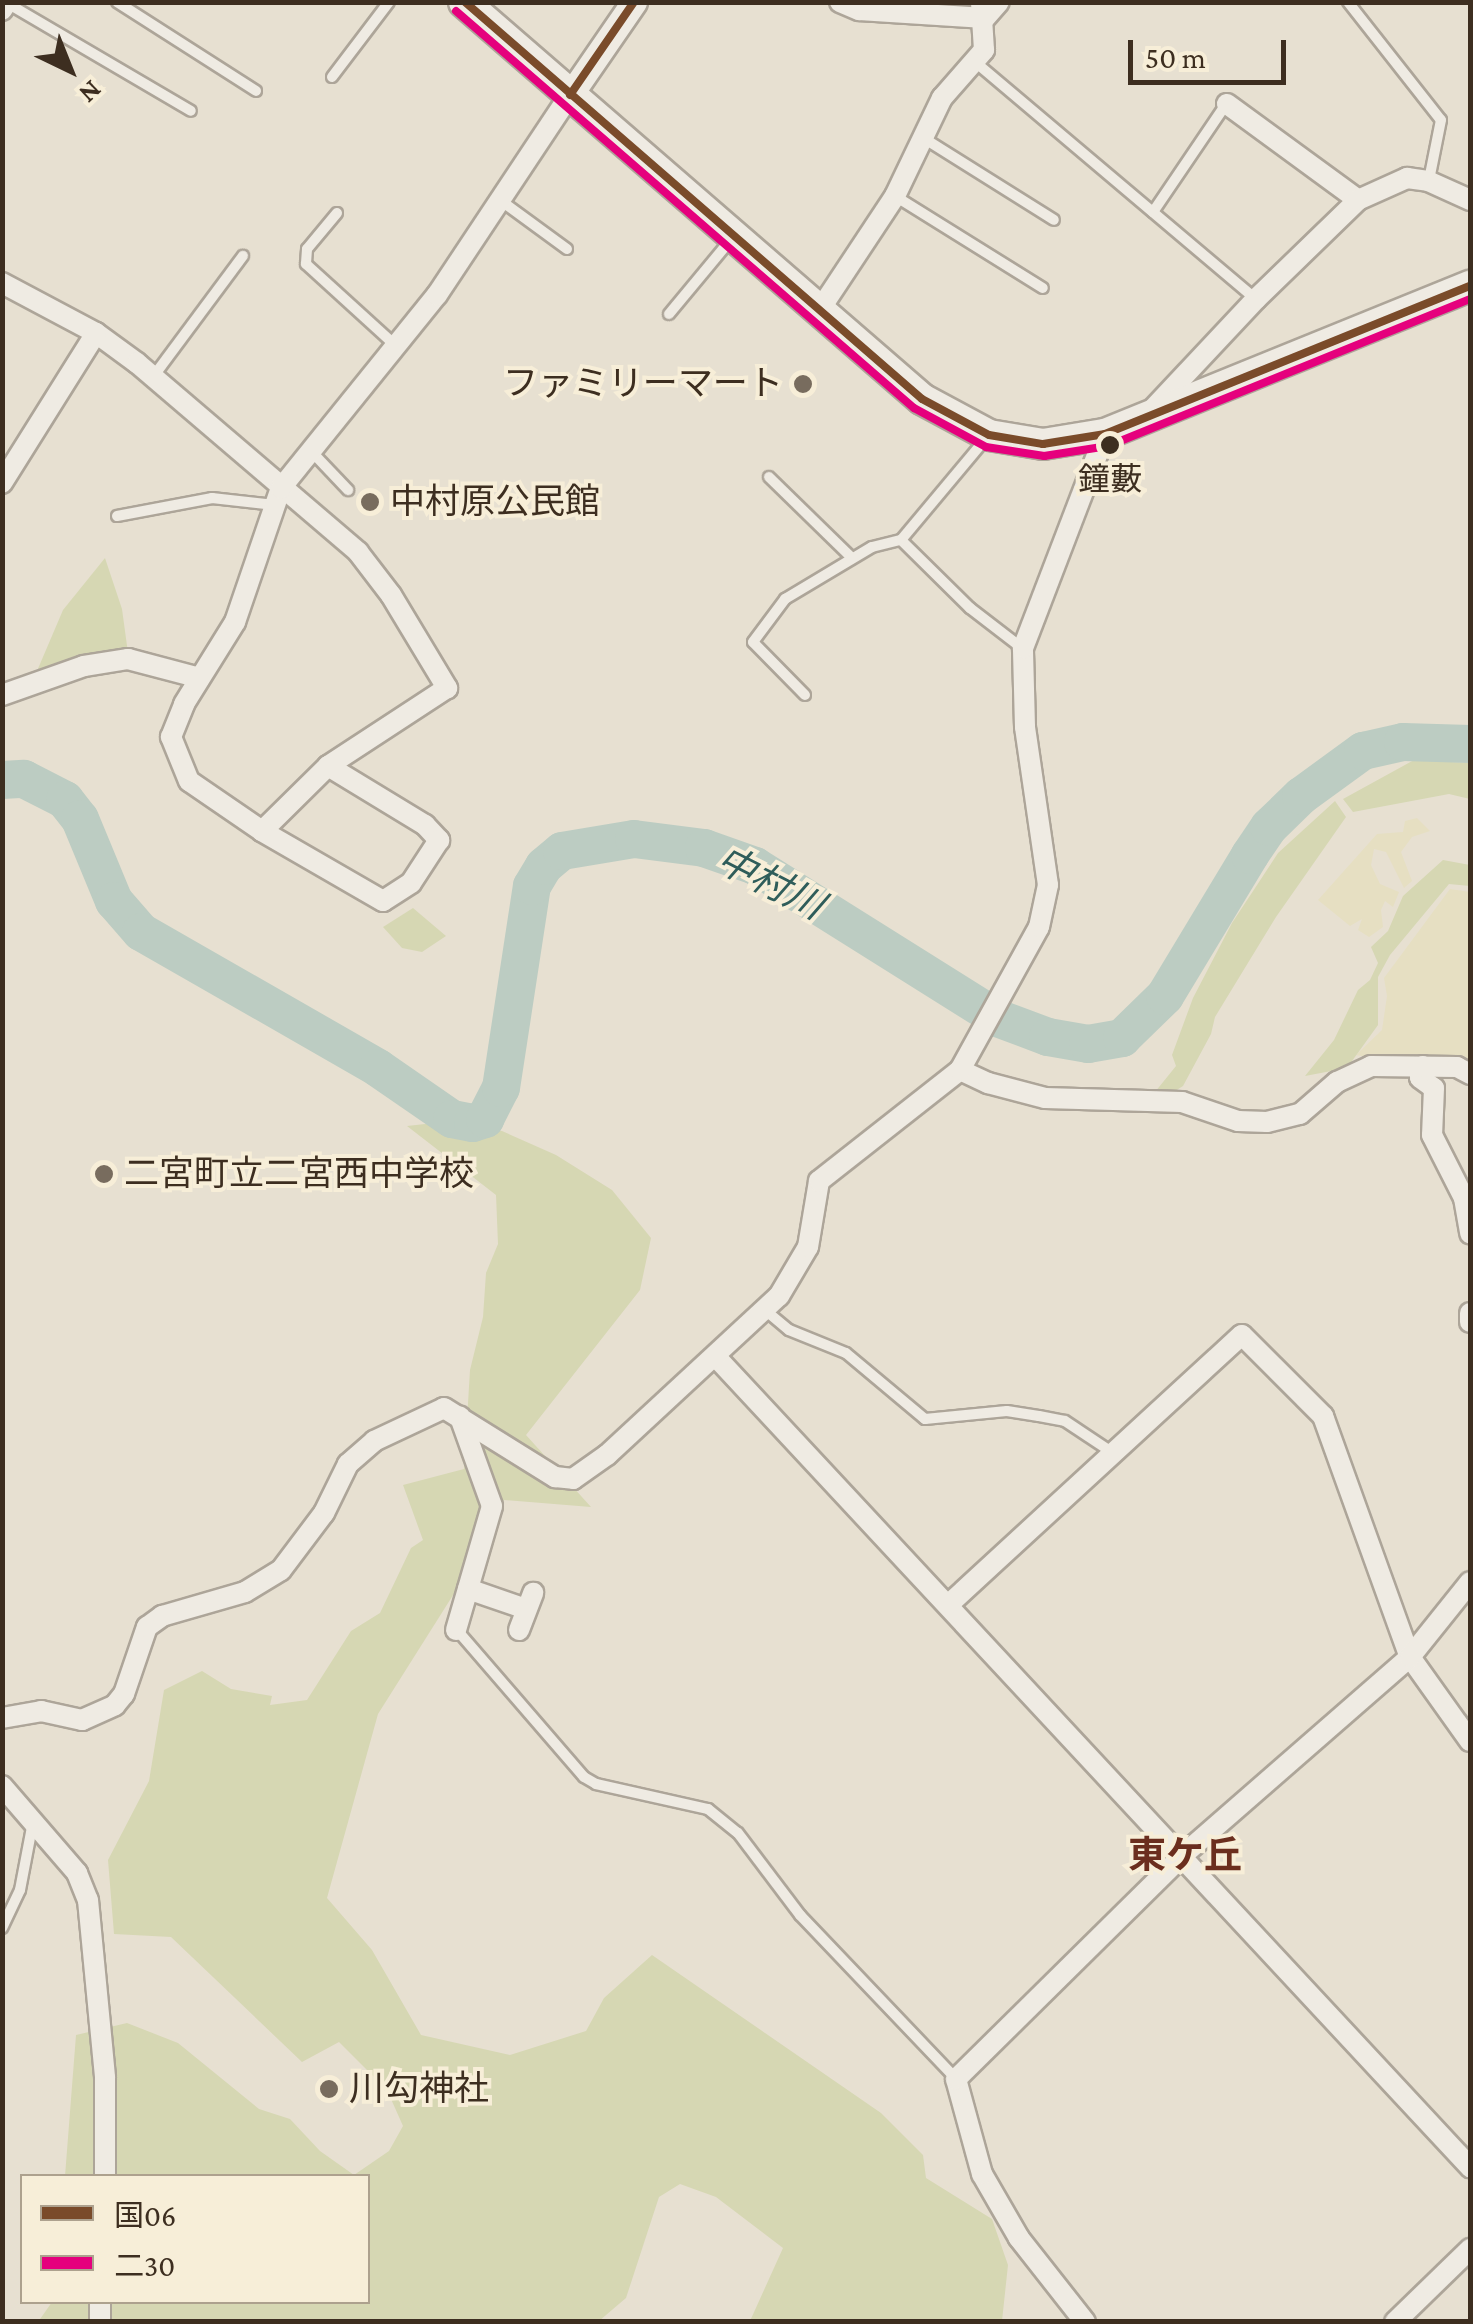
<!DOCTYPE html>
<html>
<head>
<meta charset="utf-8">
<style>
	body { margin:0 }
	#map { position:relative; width:1473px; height:2324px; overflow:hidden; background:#e7e0d1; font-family:"Crimson Pro","Noto Sans JP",serif }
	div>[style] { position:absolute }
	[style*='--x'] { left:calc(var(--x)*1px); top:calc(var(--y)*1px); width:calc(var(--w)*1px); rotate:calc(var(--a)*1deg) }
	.farmland>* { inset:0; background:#e6dfc2 }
	.green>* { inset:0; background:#d6d7b3 }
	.river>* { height:38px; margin:-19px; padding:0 19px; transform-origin:19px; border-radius:19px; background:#bcccc2 }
	.roads { filter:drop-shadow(2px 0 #ada599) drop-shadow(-2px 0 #ada599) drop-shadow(0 2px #ada599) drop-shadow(0 -2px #ada599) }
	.service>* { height:10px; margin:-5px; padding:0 5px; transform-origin:5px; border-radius:5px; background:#efebe3 }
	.minor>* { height:20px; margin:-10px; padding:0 10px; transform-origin:10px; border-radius:10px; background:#efebe3 }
	.tertiary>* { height:25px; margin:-12.5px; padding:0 12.5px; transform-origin:12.5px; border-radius:12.5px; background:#efebe3 }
	.secondary>* { height:30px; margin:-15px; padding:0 15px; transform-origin:15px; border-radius:15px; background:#efebe3 }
	.bus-1>* { height:8px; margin:-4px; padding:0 4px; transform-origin:4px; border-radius:4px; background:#7a4b2a }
	.bus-2>* { height:8px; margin:-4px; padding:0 4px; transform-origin:4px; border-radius:4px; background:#e5007d }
	.dots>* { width:28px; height:28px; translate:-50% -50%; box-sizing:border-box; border:5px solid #f7eed8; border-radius:50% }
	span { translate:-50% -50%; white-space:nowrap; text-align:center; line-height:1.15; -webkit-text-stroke:8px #f7eed8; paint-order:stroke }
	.bus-label { font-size:32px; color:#3d2e20 }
	.poi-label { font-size:35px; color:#3d2e20 }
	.right { translate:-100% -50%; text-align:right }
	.left { translate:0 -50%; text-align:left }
	.water-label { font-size:38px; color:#2f5d5a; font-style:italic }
	.neighbourhood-label { font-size:38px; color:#6b2e1e; font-weight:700 }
	.frame { position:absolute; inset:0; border:5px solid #3d2e20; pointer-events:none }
	.legend { position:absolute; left:20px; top:2174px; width:350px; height:130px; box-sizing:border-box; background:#f7eed8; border:2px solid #ada18e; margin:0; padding:12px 18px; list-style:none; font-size:30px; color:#3d2e20 }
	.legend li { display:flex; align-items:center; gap:20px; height:50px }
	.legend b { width:50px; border:2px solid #ada18e }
	.north { position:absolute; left:20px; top:20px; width:100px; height:100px; -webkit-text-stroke:8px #f7eed8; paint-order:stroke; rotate:137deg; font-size:28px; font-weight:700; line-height:40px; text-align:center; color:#3d2e20 }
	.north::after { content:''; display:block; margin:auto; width:35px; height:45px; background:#3d2e20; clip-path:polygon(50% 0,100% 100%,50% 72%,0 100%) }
	.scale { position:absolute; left:1128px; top:40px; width:158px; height:45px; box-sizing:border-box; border:5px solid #3d2e20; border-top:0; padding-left:12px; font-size:30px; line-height:35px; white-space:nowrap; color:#3d2e20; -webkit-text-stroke:8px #f7eed8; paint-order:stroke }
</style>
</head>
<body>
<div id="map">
	<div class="farmland">
		<div style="clip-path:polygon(1417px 818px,1430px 831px,1412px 837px,1401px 852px,1412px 881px,1404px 888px,1386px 852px,1374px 849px,1371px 865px,1380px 884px,1399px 892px,1393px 907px,1385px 901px,1381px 910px,1383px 927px,1369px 937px,1358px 930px,1362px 919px,1350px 926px,1318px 900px,1377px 834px,1403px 832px,1405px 821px)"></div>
		<div style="clip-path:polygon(1450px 889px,1470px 892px,1470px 1076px,1356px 1055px,1382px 1030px,1387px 996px,1384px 978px)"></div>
	</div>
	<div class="green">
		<div style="clip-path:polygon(105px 558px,122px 609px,128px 653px,37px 671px,63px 610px)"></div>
		<div style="clip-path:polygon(1414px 760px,1470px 763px,1470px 799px,1449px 794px,1353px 812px,1343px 799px)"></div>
		<div style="clip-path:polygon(1335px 801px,1346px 817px,1276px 917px,1215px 1017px,1211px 1034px,1183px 1086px,1169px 1095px,1155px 1092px,1176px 1066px,1172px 1055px,1193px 998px,1232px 923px,1278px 853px)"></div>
		<div style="clip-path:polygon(1443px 860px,1470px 865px,1470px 886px,1449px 884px,1390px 955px,1378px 977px,1378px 1025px,1347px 1068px,1305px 1076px,1334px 1040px,1358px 990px,1370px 980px,1378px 963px,1371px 947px,1388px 931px,1403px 896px)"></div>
		<div style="clip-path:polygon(413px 908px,446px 936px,422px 952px,402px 948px,383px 927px)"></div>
		<div style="clip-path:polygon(443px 1122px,502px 1131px,556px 1155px,612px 1190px,651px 1238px,640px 1290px,526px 1435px,591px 1507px,504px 1500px,467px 1573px,378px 1714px,327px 1898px,372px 1950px,421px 2035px,510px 2055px,586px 2031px,604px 1998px,652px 1955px,881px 2113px,923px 2155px,926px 2178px,992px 2219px,1008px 2265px,1002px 2321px,750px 2321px,783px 2248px,716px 2197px,680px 2184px,659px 2197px,626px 2298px,599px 2321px,38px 2322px,52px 2302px,368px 2302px,368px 2176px,65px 2176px,76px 2035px,127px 2023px,178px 2043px,259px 2109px,290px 2119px,320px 2151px,354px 2175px,389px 2151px,403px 2126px,387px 2090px,339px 2042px,302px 2062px,171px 1937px,114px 1934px,108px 1860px,149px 1781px,164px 1690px,202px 1671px,231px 1689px,272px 1696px,270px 1705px,307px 1700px,351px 1631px,380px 1613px,411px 1548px,423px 1540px,403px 1485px,464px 1469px,470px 1370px,483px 1317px,486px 1273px,498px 1244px,496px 1195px,407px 1126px)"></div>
	</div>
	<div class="river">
		<div style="--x:2;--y:780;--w:22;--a:-3"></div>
		<div style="--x:24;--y:779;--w:46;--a:27.1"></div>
		<div style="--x:65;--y:800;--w:24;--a:52"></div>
		<div style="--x:80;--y:819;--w:89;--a:67.5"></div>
		<div style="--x:114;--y:901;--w:41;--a:48.9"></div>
		<div style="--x:141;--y:932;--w:273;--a:29.8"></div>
		<div style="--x:378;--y:1068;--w:90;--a:34.6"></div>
		<div style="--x:452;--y:1119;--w:21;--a:11"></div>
		<div style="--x:473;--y:1123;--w:13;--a:-18"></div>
		<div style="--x:485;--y:1119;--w:35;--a:-63"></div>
		<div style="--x:501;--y:1088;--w:204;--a:-81.3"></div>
		<div style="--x:532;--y:886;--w:23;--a:-59"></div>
		<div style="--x:544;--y:866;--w:23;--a:-40"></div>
		<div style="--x:562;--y:851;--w:73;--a:-9.5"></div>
		<div style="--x:634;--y:839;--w:71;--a:7.3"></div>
		<div style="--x:704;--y:848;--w:54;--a:19.4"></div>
		<div style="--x:755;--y:866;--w:286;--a:32.1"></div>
		<div style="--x:997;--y:1018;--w:54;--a:20.4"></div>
		<div style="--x:1048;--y:1037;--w:41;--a:9.9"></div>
		<div style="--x:1088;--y:1044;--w:35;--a:-10"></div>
		<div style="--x:1122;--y:1038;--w:60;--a:-44.3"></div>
		<div style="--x:1165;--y:996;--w:165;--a:-58.9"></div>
		<div style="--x:1250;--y:855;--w:34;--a:-56"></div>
		<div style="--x:1269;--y:827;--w:45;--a:-44.1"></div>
		<div style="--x:1301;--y:796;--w:77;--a:-36"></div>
		<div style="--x:1363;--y:751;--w:41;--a:-12.7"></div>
		<div style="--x:1403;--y:742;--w:67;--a:1.7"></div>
	</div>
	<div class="roads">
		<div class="service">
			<div style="--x:117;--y:2;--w:165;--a:32.6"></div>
			<div style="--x:1348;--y:2;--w:150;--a:51.8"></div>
			<div style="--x:1441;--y:120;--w:61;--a:101.3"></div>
			<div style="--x:7;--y:3;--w:213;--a:30.4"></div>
			<div style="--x:974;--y:61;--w:369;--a:40.2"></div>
			<div style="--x:332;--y:77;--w:94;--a:-52.8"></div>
			<div style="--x:925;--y:139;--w:152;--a:32.1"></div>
			<div style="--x:895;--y:196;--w:174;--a:31.9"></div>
			<div style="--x:500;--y:200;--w:83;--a:36.2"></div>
			<div style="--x:1153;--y:212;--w:130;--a:-55.9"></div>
			<div style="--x:337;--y:213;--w:47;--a:129.8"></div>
			<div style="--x:307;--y:249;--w:15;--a:94"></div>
			<div style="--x:306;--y:264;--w:122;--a:42.3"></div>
			<div style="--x:669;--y:314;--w:100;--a:-50.3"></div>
			<div style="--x:153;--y:377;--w:151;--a:-53.4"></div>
			<div style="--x:311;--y:451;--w:54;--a:46.5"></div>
			<div style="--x:769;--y:477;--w:116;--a:44.3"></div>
			<div style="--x:117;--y:516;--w:97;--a:-10.7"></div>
			<div style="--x:212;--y:498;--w:63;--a:6.3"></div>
			<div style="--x:901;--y:540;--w:97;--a:44.6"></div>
			<div style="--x:970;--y:608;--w:66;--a:37.6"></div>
			<div style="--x:805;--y:695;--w:74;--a:-134.5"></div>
			<div style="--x:753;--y:642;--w:54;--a:-53.3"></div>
			<div style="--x:785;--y:599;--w:101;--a:-30.9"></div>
			<div style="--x:872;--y:547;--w:30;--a:-14"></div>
			<div style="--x:901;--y:540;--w:134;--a:-50.1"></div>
			<div style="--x:765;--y:1310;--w:31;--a:40"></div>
			<div style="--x:789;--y:1330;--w:61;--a:22"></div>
			<div style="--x:846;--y:1353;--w:103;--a:39.9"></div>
			<div style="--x:925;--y:1419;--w:82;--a:-5.6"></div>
			<div style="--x:1007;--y:1411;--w:32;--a:9"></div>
			<div style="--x:1039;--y:1416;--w:26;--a:11"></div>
			<div style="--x:1065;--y:1421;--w:58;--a:33.7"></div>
			<div style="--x:457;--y:1630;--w:194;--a:49.2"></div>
			<div style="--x:584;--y:1777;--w:14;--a:30"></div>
			<div style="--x:596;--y:1784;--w:115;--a:12.6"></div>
			<div style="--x:708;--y:1809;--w:38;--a:39"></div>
			<div style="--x:738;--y:1833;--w:103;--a:52.9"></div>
			<div style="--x:800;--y:1915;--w:226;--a:46.4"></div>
			<div style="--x:2;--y:1928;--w:42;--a:-64.7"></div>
			<div style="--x:20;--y:1890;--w:69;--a:-79.2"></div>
		</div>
		<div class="minor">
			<div style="--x:840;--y:2;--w:21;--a:23"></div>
			<div style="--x:859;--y:10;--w:126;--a:3.6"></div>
			<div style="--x:985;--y:18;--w:21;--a:-49"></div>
			<div style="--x:2;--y:10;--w:9;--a:-58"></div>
			<div style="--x:1227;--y:104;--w:162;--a:36.2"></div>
			<div style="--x:2;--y:283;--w:106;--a:28"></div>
			<div style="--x:96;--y:333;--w:51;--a:36.2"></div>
			<div style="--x:137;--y:363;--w:291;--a:40.5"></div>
			<div style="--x:358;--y:552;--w:54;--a:52.5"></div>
			<div style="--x:391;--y:595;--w:109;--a:58.9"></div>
			<div style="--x:447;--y:688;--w:142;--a:146.8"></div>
			<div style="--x:328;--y:766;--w:93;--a:135.4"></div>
			<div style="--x:819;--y:311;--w:138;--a:-56.5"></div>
			<div style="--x:895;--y:196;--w:109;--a:-64.4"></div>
			<div style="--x:942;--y:98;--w:64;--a:-48.8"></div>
			<div style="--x:984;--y:50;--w:48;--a:-93.6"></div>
			<div style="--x:1150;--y:412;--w:155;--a:-46.8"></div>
			<div style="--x:1256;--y:299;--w:142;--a:-44.1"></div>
			<div style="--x:1358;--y:200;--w:54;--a:-24.2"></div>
			<div style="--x:1407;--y:178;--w:21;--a:8"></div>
			<div style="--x:1428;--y:181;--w:46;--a:24.3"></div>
			<div style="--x:2;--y:483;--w:177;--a:-57.9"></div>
			<div style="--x:2;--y:695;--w:87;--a:-19.5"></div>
			<div style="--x:84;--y:666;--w:45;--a:-9"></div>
			<div style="--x:128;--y:659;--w:74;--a:14.8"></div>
			<div style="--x:328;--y:766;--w:114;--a:31.3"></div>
			<div style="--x:425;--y:825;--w:21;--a:47"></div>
			<div style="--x:439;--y:840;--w:51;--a:123.1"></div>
			<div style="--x:411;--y:883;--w:33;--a:147"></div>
			<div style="--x:383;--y:901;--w:140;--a:-150"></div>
			<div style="--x:262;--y:831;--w:88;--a:-145.6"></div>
			<div style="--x:189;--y:781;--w:48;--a:-112.2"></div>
			<div style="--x:171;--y:737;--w:35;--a:-68"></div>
			<div style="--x:184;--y:704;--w:97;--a:-58.1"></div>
			<div style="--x:235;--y:622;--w:142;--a:-71.1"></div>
			<div style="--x:281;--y:488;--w:248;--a:-51.1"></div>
			<div style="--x:437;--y:295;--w:240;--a:-56.4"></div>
			<div style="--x:1423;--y:1066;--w:12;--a:104"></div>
			<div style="--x:1420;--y:1078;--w:17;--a:36"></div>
			<div style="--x:1434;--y:1088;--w:47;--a:92.4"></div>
			<div style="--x:1432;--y:1135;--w:71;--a:63.1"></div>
			<div style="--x:1464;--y:1198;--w:36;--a:80"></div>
			<div style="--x:960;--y:1070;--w:31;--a:25"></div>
			<div style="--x:988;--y:1083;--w:59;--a:14.7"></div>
			<div style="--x:1045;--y:1098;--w:137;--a:1.7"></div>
			<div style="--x:1182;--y:1102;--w:59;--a:18.7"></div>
			<div style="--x:1238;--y:1121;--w:29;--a:2"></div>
			<div style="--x:1267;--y:1122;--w:34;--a:-14"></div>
			<div style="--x:1300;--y:1114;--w:49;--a:-40.9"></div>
			<div style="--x:1337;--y:1082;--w:38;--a:-25"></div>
			<div style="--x:1371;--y:1066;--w:86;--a:0.7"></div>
			<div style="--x:1457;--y:1067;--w:15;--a:28"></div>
			<div style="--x:1470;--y:1313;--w:9;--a:90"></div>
			<div style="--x:716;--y:1357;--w:1107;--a:47.05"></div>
			<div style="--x:468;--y:1589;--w:61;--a:19"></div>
			<div style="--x:948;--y:1605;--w:399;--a:-42.6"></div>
			<div style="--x:1242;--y:1335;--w:115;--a:45"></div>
			<div style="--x:1323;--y:1416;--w:256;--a:70.2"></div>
			<div style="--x:1410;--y:1657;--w:103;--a:54.5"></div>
			<div style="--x:456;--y:1630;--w:129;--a:-73.8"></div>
			<div style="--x:492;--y:1506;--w:95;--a:-109.8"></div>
			<div style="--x:519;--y:1630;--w:40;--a:-69"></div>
			<div style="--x:2;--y:1718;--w:40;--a:-10"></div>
			<div style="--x:41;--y:1711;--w:42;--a:12.4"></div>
			<div style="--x:82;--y:1720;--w:36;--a:-24"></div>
			<div style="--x:115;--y:1705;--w:14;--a:-51"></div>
			<div style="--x:124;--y:1694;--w:71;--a:-71.1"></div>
			<div style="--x:147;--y:1627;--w:19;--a:-36"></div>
			<div style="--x:162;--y:1616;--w:86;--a:-16.1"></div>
			<div style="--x:245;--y:1592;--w:42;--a:-31.4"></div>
			<div style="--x:281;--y:1570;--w:71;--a:-53"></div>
			<div style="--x:324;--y:1513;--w:55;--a:-63.9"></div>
			<div style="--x:348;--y:1464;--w:35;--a:-41"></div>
			<div style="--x:374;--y:1441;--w:77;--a:-25.2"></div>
			<div style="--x:444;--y:1408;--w:131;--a:31.9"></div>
			<div style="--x:555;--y:1477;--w:18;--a:6"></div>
			<div style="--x:573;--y:1479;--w:42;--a:-35.2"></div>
			<div style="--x:607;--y:1455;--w:234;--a:-42.8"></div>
			<div style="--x:779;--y:1296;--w:57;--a:-59.4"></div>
			<div style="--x:808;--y:1247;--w:67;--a:-80.5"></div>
			<div style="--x:819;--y:1181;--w:179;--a:-38.2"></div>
			<div style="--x:960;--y:1070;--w:163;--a:-61.1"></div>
			<div style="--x:1039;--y:927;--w:43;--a:-77.9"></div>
			<div style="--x:1048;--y:885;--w:160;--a:-98.3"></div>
			<div style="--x:1025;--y:727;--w:79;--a:-91.5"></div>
			<div style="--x:1023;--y:648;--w:229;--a:-69"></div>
			<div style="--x:2;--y:1786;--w:115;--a:49.2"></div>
			<div style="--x:77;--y:1873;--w:29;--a:68"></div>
			<div style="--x:88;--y:1900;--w:179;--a:84.5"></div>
			<div style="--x:105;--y:2078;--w:98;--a:90"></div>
			<div style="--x:100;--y:2322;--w:20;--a:-90"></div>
			<div style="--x:1085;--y:2322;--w:107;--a:-128.2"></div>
			<div style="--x:1019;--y:2238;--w:74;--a:-120"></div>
			<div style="--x:982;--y:2174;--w:98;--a:-105.3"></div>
			<div style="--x:956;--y:2079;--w:319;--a:-44.6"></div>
			<div style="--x:1183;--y:1855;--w:301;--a:-41.1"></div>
			<div style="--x:1410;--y:1657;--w:96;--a:-51.3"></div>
			<div style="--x:1395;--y:2322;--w:105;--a:-44.2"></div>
		</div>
		<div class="tertiary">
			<div style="--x:570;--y:95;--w:113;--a:-55.5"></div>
		</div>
		<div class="secondary">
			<div style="--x:464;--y:2;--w:606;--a:40.92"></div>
			<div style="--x:922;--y:399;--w:76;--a:28.2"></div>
			<div style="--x:989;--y:435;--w:55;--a:9.5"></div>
			<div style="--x:1043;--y:444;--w:63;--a:-9.2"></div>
			<div style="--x:1105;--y:434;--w:394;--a:-22.1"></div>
		</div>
	</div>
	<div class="bus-1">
		<div style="--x:465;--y:2;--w:605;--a:40.98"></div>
		<div style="--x:922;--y:399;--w:76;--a:28.2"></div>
		<div style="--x:989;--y:435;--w:55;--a:9.5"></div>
		<div style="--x:1043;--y:444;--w:63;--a:-9.2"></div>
		<div style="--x:1105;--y:434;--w:394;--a:-22.1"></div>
		<div style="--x:570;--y:95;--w:113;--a:-55.5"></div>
	</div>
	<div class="bus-2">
		<div style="--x:456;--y:11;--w:606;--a:40.92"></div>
		<div style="--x:914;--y:408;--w:82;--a:28.4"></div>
		<div style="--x:986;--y:447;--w:59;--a:8.8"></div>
		<div style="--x:1044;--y:456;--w:65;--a:-8.9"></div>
		<div style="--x:1108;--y:446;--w:391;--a:-22.1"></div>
	</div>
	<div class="dots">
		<div style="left:803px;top:384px;background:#786c5e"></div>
		<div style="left:1110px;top:445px;background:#3d2e20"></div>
		<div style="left:370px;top:502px;background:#786c5e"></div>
		<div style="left:104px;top:1174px;background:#786c5e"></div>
		<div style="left:329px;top:2089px;background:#786c5e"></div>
	</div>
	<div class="bus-label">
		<span style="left:1110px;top:479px">鐘藪</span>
	</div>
	<div class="poi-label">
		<span class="right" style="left:783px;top:384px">ファミリーマート</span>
		<span class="left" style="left:390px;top:502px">中村原公民館</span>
		<span class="left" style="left:124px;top:1174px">二宮町立二宮西中学校</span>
		<span class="left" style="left:349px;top:2089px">川勾神社</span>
	</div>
	<div class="water-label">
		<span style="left:770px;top:883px;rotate:27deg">中村川</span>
	</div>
	<div class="neighbourhood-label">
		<span style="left:1185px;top:1856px">東ケ丘</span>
	</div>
	<div class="frame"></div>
	<ul class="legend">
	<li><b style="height:12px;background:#7a4b2a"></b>国06</li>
	<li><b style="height:12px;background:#e5007d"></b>二30</li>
	</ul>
	<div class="north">N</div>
	<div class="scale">50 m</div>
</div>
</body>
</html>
